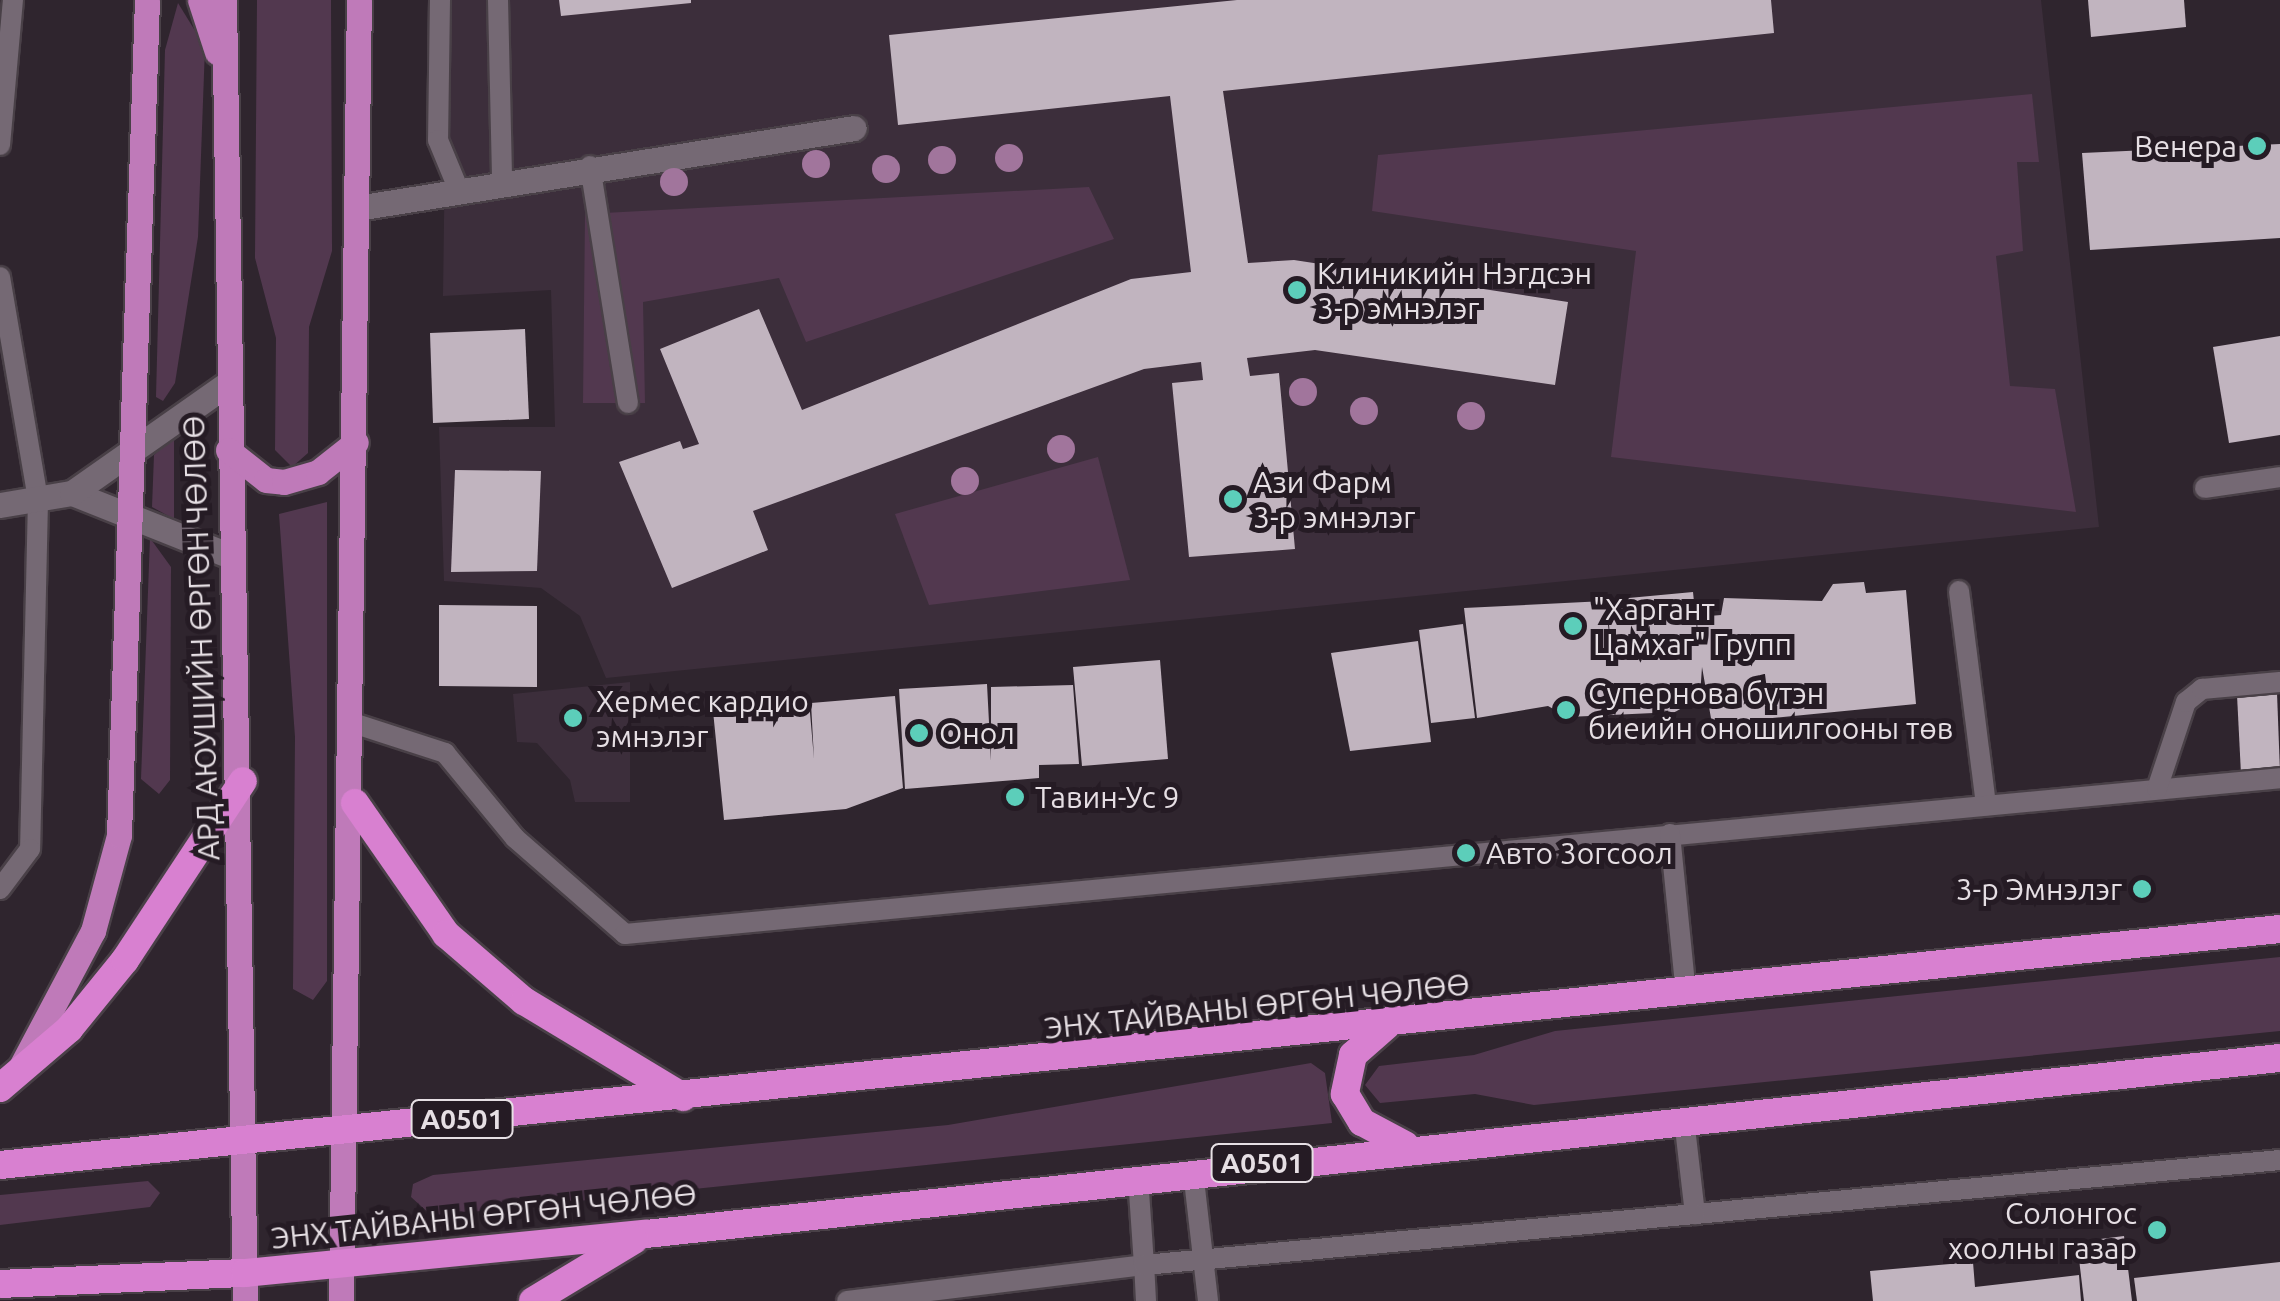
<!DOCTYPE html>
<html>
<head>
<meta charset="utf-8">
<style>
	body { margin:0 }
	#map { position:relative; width:2280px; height:1301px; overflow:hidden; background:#2f252e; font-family:Ubuntu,sans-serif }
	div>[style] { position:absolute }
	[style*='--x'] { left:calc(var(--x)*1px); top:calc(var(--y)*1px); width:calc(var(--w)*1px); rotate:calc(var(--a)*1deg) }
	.built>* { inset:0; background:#3c2e3b }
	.green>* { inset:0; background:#52384f }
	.building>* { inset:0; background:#c1b4bf }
	.roads { filter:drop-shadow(2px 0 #494047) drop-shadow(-2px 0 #494047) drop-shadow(0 2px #494047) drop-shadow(0 -2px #494047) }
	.service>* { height:20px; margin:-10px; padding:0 10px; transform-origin:10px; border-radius:10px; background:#756974 }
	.minor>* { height:25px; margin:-12.5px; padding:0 12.5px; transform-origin:12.5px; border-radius:12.5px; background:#756974 }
	.primary>* { height:25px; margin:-12.5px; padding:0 12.5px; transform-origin:12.5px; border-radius:12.5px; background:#bf7ab9 }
	.trunk>* { height:28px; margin:-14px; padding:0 14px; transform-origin:14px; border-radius:14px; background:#d880d0 }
	.trees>* { width:28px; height:28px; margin:-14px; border-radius:50%; background:#a1759c }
	.dots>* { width:28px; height:28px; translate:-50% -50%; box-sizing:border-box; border:5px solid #251b24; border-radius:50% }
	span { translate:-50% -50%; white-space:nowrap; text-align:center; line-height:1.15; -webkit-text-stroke:10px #251b24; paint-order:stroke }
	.shield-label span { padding:2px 8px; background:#251b24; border:2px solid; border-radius:8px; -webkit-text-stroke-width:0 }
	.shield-label { font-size:28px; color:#e6dfe4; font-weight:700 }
	.poi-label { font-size:30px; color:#e6dfe4 }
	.right { translate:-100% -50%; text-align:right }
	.left { translate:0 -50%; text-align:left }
	.street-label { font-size:30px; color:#e6dfe4 }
</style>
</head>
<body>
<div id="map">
	<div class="built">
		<div style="clip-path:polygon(447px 0,2041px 0,2099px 527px,606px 678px,580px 616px,541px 588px,444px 581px,439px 427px,555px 427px,551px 290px,443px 296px)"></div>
		<div style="clip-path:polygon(630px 682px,630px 802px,575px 802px,570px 780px,537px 743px,517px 742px,513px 694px)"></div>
	</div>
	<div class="green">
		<div style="clip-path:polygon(257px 0,331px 0,332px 251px,309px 327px,308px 453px,292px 467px,275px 450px,276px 338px,255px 258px)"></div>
		<div style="clip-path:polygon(178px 3px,205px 47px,198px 237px,175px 383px,163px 401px,156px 397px,165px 50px)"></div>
		<div style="clip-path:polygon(2032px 94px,2039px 162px,2017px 162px,2023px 251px,1996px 256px,2010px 386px,2055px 389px,2076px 512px,1611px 457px,1636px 251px,1372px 211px,1378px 155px)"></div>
		<div style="clip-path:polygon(1089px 187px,1114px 239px,806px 342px,779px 278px,643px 302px,645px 403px,583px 403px,585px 214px)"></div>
		<div style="clip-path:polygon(174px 436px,174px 519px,152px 507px,154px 455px)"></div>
		<div style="clip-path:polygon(1098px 457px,1130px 580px,929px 605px,895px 514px)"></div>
		<div style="clip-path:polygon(327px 502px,327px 981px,313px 1000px,293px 989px,295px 737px,279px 514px)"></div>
		<div style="clip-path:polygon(150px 538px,171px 567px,170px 780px,159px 794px,141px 779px)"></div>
		<div style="clip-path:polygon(2280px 957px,2280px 1031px,1534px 1105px,1475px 1094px,1380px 1103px,1365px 1085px,1379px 1066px,1474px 1055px,1555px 1031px)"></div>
		<div style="clip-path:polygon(1311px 1063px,1325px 1073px,1332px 1123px,432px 1216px,411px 1197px,413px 1184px,433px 1175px,948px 1125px)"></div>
		<div style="clip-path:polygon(148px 1181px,160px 1193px,150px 1207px,0 1225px,0 1195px)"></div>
	</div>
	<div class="building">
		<div style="clip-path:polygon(559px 0,691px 0,691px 3px,561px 16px)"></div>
		<div style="clip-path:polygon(1237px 0,1771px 0,1774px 33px,1223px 91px,1248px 263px,1294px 260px,1568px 302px,1555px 385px,1315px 350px,1247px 358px,1250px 376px,1279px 373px,1295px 549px,1189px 557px,1172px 383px,1203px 380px,1201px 362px,1144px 369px,753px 511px,768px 550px,672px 588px,619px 462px,680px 441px,683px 449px,699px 444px,660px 349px,759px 309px,802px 410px,1131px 279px,1191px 272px,1170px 96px,898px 125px,889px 35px)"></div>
		<div style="clip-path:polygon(2088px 0,2184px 0,2186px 27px,2091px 37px)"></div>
		<div style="clip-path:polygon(2280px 144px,2280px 238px,2090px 250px,2082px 153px)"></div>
		<div style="clip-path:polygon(525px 329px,529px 419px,433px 423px,430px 333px)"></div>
		<div style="clip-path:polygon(2280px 336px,2280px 435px,2229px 443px,2213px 347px)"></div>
		<div style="clip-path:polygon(455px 470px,541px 471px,537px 571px,451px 572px)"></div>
		<div style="clip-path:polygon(1864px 582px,1866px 593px,1906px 590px,1916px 704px,1712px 724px,1702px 667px,1700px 696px,1684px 697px,1689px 704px,1675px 712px,1568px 717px,1548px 706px,1477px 718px,1464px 608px,1605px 601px,1611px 649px,1607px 600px,1693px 592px,1698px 641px,1697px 617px,1721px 615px,1724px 598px,1822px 601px,1833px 584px)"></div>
		<div style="clip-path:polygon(439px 605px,537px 606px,537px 687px,439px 686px)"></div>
		<div style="clip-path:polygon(1463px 624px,1475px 718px,1431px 723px,1419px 630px)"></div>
		<div style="clip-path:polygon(1418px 641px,1431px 742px,1350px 751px,1331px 653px)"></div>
		<div style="clip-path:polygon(1160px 660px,1168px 759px,1082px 766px,1073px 667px)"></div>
		<div style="clip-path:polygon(987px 684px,991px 761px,991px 687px,1073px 685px,1079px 764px,1039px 765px,1039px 778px,905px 789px,899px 689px)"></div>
		<div style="clip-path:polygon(2277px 693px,2280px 772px,2241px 774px,2237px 695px)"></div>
		<div style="clip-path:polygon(895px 696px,903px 788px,846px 809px,724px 820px,713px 711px,809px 701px,814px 759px,811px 703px)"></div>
		<div style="clip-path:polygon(2124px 1236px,2132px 1301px,2084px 1301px,2077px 1242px)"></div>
		<div style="clip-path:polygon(1973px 1262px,1975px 1287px,2079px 1275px,2081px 1301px,1873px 1301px,1870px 1271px)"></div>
		<div style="clip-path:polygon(2280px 1262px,2280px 1301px,2137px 1301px,2134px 1278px)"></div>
	</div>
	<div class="roads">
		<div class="service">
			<div style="--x:440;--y:0;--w:140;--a:90.8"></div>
			<div style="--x:438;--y:140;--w:57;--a:67.5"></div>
			<div style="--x:498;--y:0;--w:182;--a:88.7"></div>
			<div style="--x:0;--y:145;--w:146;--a:-84.9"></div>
			<div style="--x:590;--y:166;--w:240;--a:80.9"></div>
			<div style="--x:0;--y:277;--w:226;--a:80.3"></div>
			<div style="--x:38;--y:500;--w:349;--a:91.3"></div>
			<div style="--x:30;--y:849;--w:50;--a:126.9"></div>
			<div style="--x:2205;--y:488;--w:76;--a:-8.3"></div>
			<div style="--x:1959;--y:591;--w:216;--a:82.8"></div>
			<div style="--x:356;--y:724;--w:94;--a:18"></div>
			<div style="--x:445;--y:753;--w:110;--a:50.5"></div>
			<div style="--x:515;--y:838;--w:146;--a:41.1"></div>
			<div style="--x:625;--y:934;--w:1662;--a:-5.38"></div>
			<div style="--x:2157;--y:789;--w:92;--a:-71.6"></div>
			<div style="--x:2186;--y:702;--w:21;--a:-39"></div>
			<div style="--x:2202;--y:689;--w:78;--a:-5.1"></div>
			<div style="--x:1670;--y:834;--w:160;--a:84.3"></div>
			<div style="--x:1684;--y:1119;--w:96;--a:83.4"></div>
			<div style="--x:1695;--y:1214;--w:587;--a:-5.27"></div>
			<div style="--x:1193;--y:1171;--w:131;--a:83.4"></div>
			<div style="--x:847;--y:1301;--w:299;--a:-6.9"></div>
			<div style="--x:1144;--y:1265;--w:87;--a:-93.9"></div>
			<div style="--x:1146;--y:1301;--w:36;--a:-93"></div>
			<div style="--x:1144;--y:1265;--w:553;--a:-5.29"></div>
		</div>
		<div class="minor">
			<div style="--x:357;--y:208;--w:503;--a:-9.14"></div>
			<div style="--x:72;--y:493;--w:173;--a:21.7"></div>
			<div style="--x:0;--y:505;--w:73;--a:-9.5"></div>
			<div style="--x:72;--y:493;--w:186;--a:-35.1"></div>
		</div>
		<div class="primary">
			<div style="--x:200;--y:0;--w:55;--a:71.9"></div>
			<div style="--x:224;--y:0;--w:1301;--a:89.08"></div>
			<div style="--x:228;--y:450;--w:48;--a:38.3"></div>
			<div style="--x:266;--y:480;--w:18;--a:6"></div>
			<div style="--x:284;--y:482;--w:35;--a:-16"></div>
			<div style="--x:318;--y:472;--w:48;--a:-38.3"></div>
			<div style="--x:18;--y:1072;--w:160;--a:-62"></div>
			<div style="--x:93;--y:931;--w:99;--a:-74.8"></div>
			<div style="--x:119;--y:835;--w:835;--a:-88.08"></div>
			<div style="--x:341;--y:1301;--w:1301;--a:-89.21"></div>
		</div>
		<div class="trunk">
			<div style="--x:355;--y:803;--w:160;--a:55.2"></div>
			<div style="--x:446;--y:934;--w:103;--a:40.7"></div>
			<div style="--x:524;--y:1001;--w:186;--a:31.1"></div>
			<div style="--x:1386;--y:1026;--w:44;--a:138.7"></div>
			<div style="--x:1353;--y:1055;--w:40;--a:102"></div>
			<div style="--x:1345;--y:1094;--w:33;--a:59"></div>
			<div style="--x:1362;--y:1122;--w:49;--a:28.1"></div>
			<div style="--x:0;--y:1088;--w:91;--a:-40.5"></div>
			<div style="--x:69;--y:1029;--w:89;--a:-50.9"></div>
			<div style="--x:125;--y:960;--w:214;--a:-56.6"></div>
			<div style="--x:0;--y:1165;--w:2292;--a:-5.91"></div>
			<div style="--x:0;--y:1284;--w:245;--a:-2.6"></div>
			<div style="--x:245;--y:1273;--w:403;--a:-5.6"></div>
			<div style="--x:646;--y:1234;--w:1643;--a:-6.15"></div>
			<div style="--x:533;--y:1301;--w:118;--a:-31.1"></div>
		</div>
	</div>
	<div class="trees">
		<div style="left:1009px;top:158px"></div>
		<div style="left:942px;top:160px"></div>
		<div style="left:816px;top:164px"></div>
		<div style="left:886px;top:169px"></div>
		<div style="left:674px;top:182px"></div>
		<div style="left:1303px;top:392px"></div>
		<div style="left:1364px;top:411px"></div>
		<div style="left:1471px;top:416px"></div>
		<div style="left:1061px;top:449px"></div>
		<div style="left:965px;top:481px"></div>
	</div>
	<div class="dots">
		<div style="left:2257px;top:146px;background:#5cceba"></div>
		<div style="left:1297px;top:290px;background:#5cceba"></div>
		<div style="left:1233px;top:499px;background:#5cceba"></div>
		<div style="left:1573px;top:626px;background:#5cceba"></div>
		<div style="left:1566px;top:710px;background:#5cceba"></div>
		<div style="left:573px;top:718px;background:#5cceba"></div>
		<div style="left:919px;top:733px;background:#5cceba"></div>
		<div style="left:1015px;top:797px;background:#5cceba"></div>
		<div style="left:1466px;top:853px;background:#5cceba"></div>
		<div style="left:2142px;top:889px;background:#5cceba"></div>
		<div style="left:2157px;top:1230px;background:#5cceba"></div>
	</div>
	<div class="shield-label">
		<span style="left:462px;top:1119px">A0501</span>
		<span style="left:1262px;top:1163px">A0501</span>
	</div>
	<div class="poi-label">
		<span class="right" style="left:2237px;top:146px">Венера</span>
		<span class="left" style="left:1317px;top:290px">Клиникийн Нэгдсэн<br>3-р эмнэлэг</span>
		<span class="left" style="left:1253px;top:499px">Ази Фарм<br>3-р эмнэлэг</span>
		<span class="left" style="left:1593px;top:626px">"Харгант<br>Цамхаг" Групп</span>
		<span class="left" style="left:1588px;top:710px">Супернова бүтэн<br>биеийн оношилгооны төв</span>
		<span class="left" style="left:596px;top:718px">Хермес кардио<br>эмнэлэг</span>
		<span class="left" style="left:939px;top:733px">Онол</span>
		<span class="left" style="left:1035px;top:797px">Тавин-Ус 9</span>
		<span class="left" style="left:1486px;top:853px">Авто 3огсоол</span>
		<span class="right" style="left:2122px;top:889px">3-р Эмнэлэг</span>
		<span class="right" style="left:2137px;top:1230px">Солонгос<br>хоолны газар</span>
	</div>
	<div class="street-label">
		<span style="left:201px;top:638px;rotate:-92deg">АРД АЮУШИЙН ӨРГӨН ЧӨЛӨӨ</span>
		<span style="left:1257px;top:1006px;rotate:-6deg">ЭНХ ТАЙВАНЫ ӨРГӨН ЧӨЛӨӨ</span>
		<span style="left:484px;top:1216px;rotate:-6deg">ЭНХ ТАЙВАНЫ ӨРГӨН ЧӨЛӨӨ</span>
	</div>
</div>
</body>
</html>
